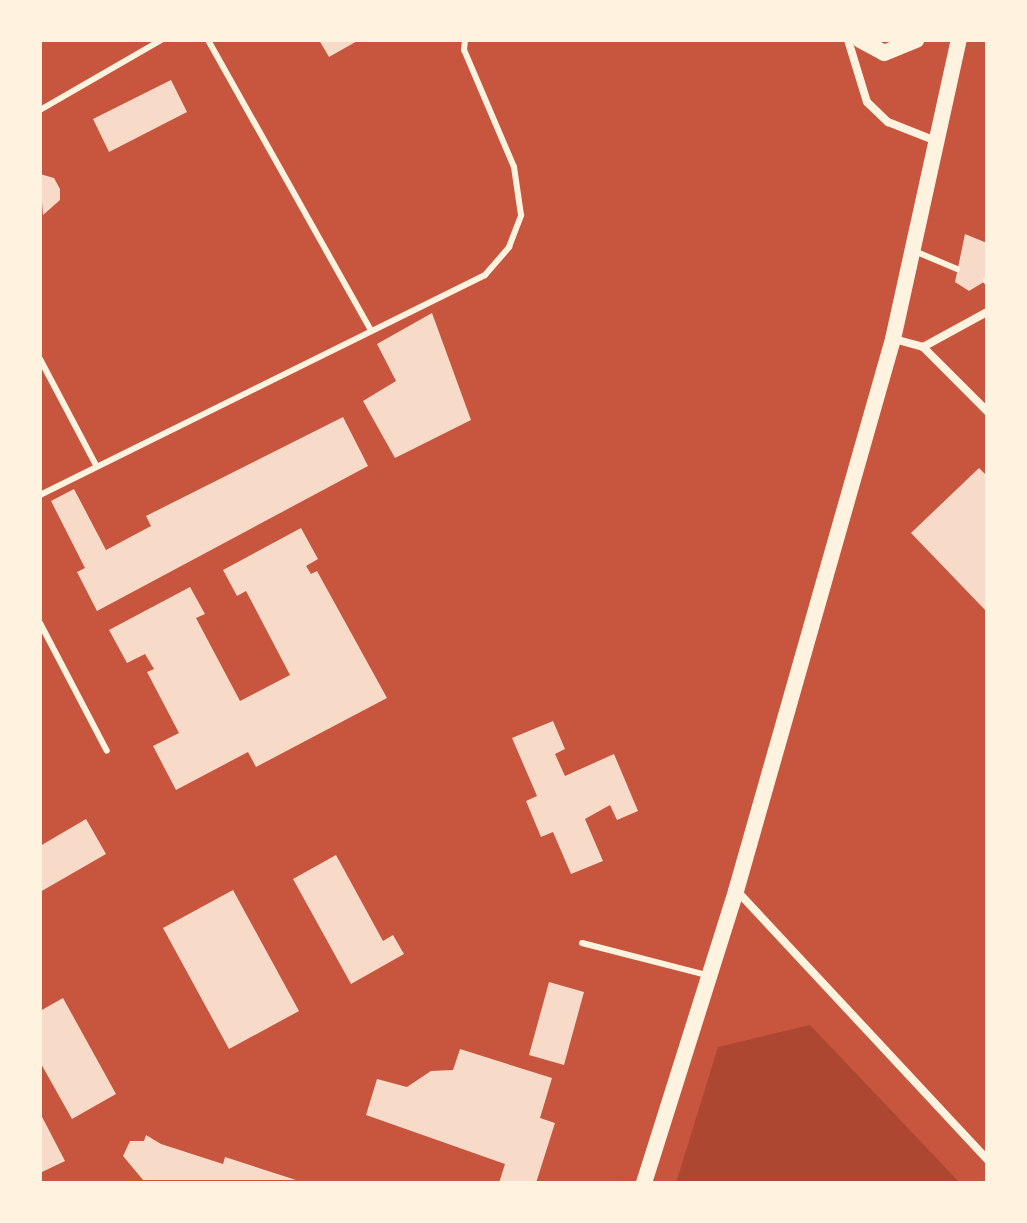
<!DOCTYPE html>
<html>
<head>
<meta charset="utf-8">
<style>
	body { margin:0 }
	#map { position:relative; width:1027px; height:1223px; overflow:hidden; background:#c8553d; font-family:"Archivo Narrow",sans-serif }
	div>[style] { position:absolute }
	[style*='--x'] { left:calc(var(--x)*1px); top:calc(var(--y)*1px); width:calc(var(--w)*1px); rotate:calc(var(--a)*1deg) }
	.green>* { inset:0; background:#ae4732 }
	.building>* { inset:0; background:#f7dbc8 }
	.service>* { height:6px; margin:-3px; padding:0 3px; transform-origin:3px; border-radius:3px; background:#fff3e0 }
	.minor>* { height:8px; margin:-4px; padding:0 4px; transform-origin:4px; border-radius:4px; background:#fff3e0 }
	.secondary>* { height:16px; margin:-8px; padding:0 8px; transform-origin:8px; border-radius:8px; background:#fff3e0 }
	span { translate:-50% -50%; white-space:nowrap; text-align:center; line-height:1.15; -webkit-text-stroke:7px #fff3e0; paint-order:stroke }
	.frame { position:absolute; inset:0; border:42px solid #fff3e0; pointer-events:none }
</style>
</head>
<body>
<div id="map">
	<div class="green">
		<div style="clip-path:polygon(810px 1025px,960px 1183px,676px 1183px,718px 1047px)"></div>
	</div>
	<div class="building">
		<div style="clip-path:polygon(319px 40px,359px 40px,329px 57px)"></div>
		<div style="clip-path:polygon(171px 80px,187px 112px,109px 152px,93px 119px)"></div>
		<div style="clip-path:polygon(40px 174px,54px 178px,60px 189px,60px 200px,43px 215px)"></div>
		<div style="clip-path:polygon(965px 234px,987px 243px,987px 280px,969px 291px,955px 282px)"></div>
		<div style="clip-path:polygon(432px 313px,471px 420px,395px 458px,363px 401px,396px 381px,377px 344px)"></div>
		<div style="clip-path:polygon(343px 417px,368px 466px,97px 611px,77px 572px,85px 568px,51px 501px,74px 489px,106px 550px,151px 526px,146px 516px)"></div>
		<div style="clip-path:polygon(979px 468px,987px 476px,987px 612px,911px 533px)"></div>
		<div style="clip-path:polygon(301px 528px,318px 559px,306px 566px,311px 574px,317px 571px,387px 698px,256px 767px,248px 752px,176px 790px,153px 746px,179px 733px,147px 672px,154px 669px,145px 654px,127px 663px,109px 630px,190px 587px,205px 614px,196px 618px,240px 701px,290px 675px,246px 591px,237px 596px,223px 570px)"></div>
		<div style="clip-path:polygon(553px 721px,565px 749px,555px 754px,565px 776px,614px 754px,638px 811px,617px 820px,610px 805px,585px 819px,603px 861px,571px 874px,553px 832px,541px 837px,526px 801px,537px 796px,512px 738px)"></div>
		<div style="clip-path:polygon(86px 819px,106px 854px,40px 892px,40px 846px)"></div>
		<div style="clip-path:polygon(336px 855px,383px 941px,393px 935px,404px 954px,351px 984px,293px 879px)"></div>
		<div style="clip-path:polygon(233px 890px,299px 1011px,229px 1049px,163px 928px)"></div>
		<div style="clip-path:polygon(549px 982px,584px 992px,564px 1065px,529px 1055px)"></div>
		<div style="clip-path:polygon(63px 998px,116px 1094px,72px 1119px,40px 1062px,40px 1011px)"></div>
		<div style="clip-path:polygon(460px 1049px,552px 1078px,540px 1118px,555px 1123px,536px 1183px,499px 1183px,505px 1164px,366px 1115px,377px 1079px,407px 1087px,431px 1071px,453px 1070px)"></div>
		<div style="clip-path:polygon(40px 1113px,65px 1161px,40px 1173px)"></div>
		<div style="clip-path:polygon(146px 1135px,161px 1144px,223px 1164px,225px 1157px,296px 1180px,143px 1180px,123px 1156px,130px 1141px,144px 1141px)"></div>
	</div>
	<div class="service">
		<div style="--x:208;--y:40;--w:331;--a:60.7"></div>
		<div style="--x:40;--y:110;--w:140;--a:-30"></div>
		<div style="--x:912;--y:250;--w:49;--a:22.9"></div>
		<div style="--x:986;--y:281;--w:1;--a:0"></div>
		<div style="--x:40;--y:359;--w:120;--a:62.2"></div>
		<div style="--x:40;--y:495;--w:496;--a:-26.3"></div>
		<div style="--x:485;--y:275;--w:37;--a:-49"></div>
		<div style="--x:509;--y:247;--w:34;--a:-69"></div>
		<div style="--x:521;--y:215;--w:49;--a:-98.3"></div>
		<div style="--x:514;--y:167;--w:127;--a:-113.1"></div>
		<div style="--x:464;--y:50;--w:10;--a:-84"></div>
		<div style="--x:40;--y:623;--w:144;--a:62.4"></div>
		<div style="--x:582;--y:943;--w:129;--a:14.4"></div>
	</div>
	<div class="minor">
		<div style="--x:848;--y:40;--w:65;--a:73"></div>
		<div style="--x:867;--y:102;--w:29;--a:44"></div>
		<div style="--x:888;--y:122;--w:52;--a:21.6"></div>
		<div style="--x:894;--y:339;--w:30;--a:15"></div>
		<div style="--x:923;--y:347;--w:91;--a:45"></div>
		<div style="--x:923;--y:347;--w:73;--a:-28.7"></div>
		<div style="--x:737;--y:891;--w:367;--a:47"></div>
	</div>
	<div class="secondary">
		<div style="--x:860;--y:40;--w:27;--a:28"></div>
		<div style="--x:884;--y:53;--w:35;--a:-22"></div>
		<div style="--x:644;--y:1183;--w:306;--a:-72.5"></div>
		<div style="--x:736;--y:891;--w:574;--a:-74.12"></div>
		<div style="--x:893;--y:339;--w:306;--a:-77.6"></div>
	</div>
	<div class="frame"></div>
</div>
</body>
</html>
